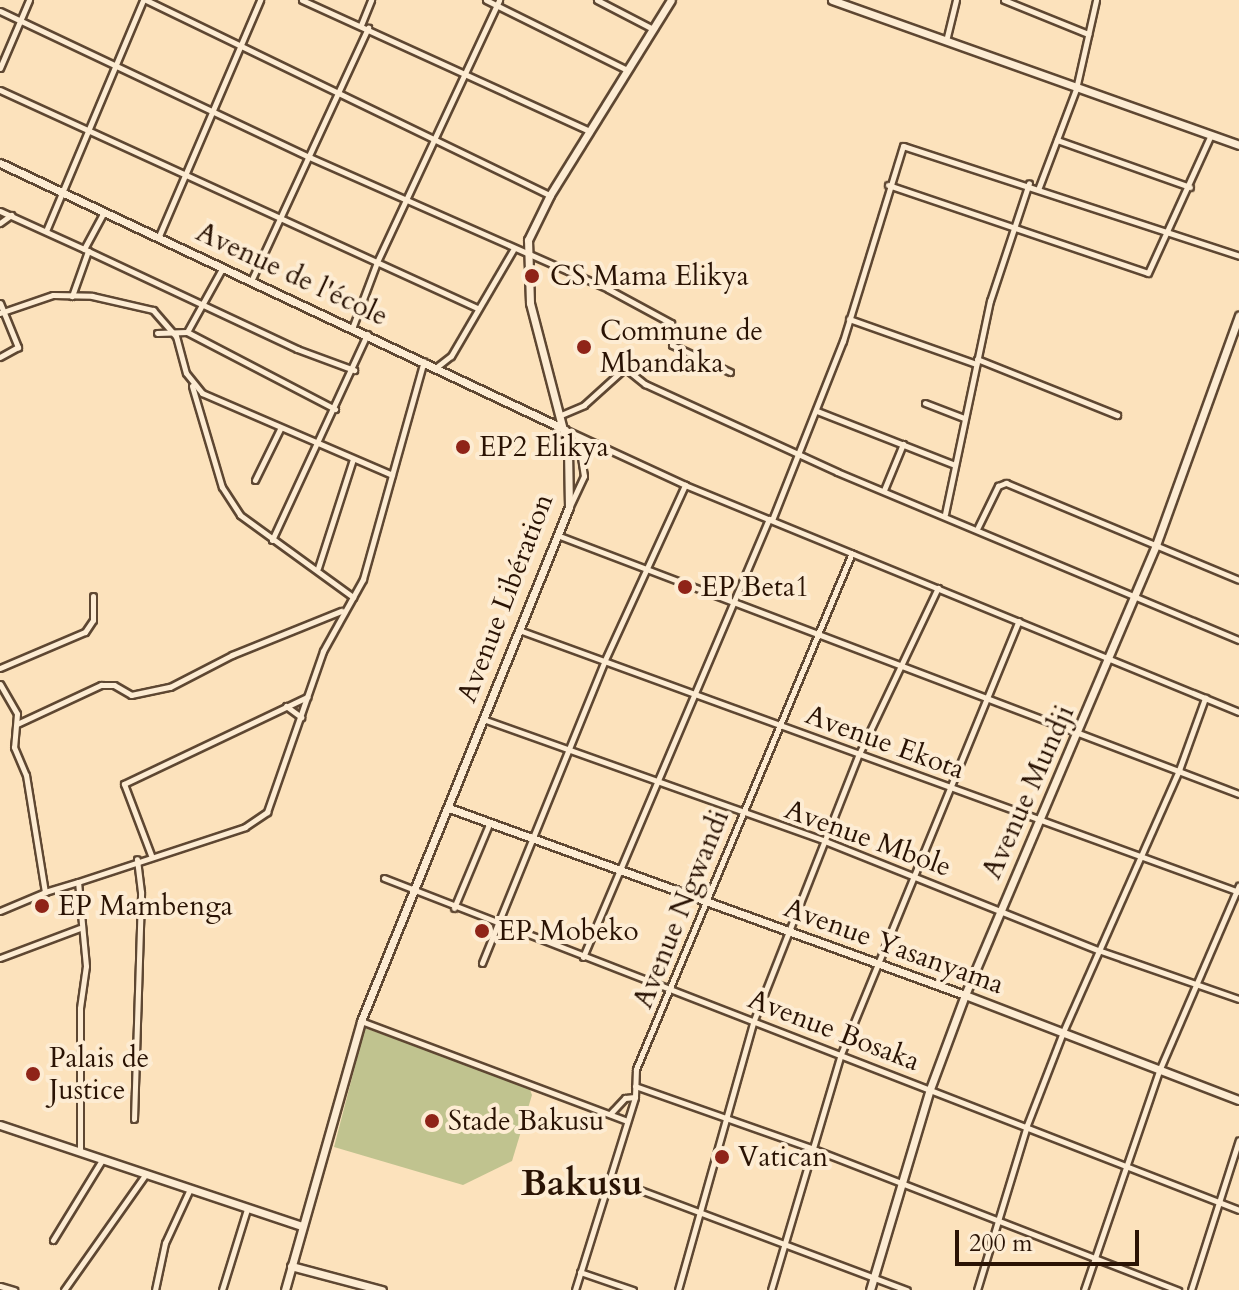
<!DOCTYPE html>
<html>
<head>
<meta charset="utf-8">
<style>
	body { margin:0 }
	#map { position:relative; width:1239px; height:1290px; overflow:hidden; background:#fce2bc; font-family:Cardo,serif }
	div>[style] { position:absolute }
	[style*='--x'] { left:calc(var(--x)*1px); top:calc(var(--y)*1px); width:calc(var(--w)*1px); rotate:calc(var(--a)*1deg) }
	.green>* { inset:0; background:#c0c38f }
	.roads { filter:drop-shadow(2px 0 #5e4732) drop-shadow(-2px 0 #5e4732) drop-shadow(0 2px #5e4732) drop-shadow(0 -2px #5e4732) }
	.street>* { height:5px; margin:-2.5px; padding:0 2.5px; transform-origin:2.5px; border-radius:2.5px; background:#fdecd3 }
	.secondary>* { height:7px; margin:-3.5px; padding:0 3.5px; transform-origin:3.5px; border-radius:3.5px; background:#fdecd3 }
	.dots>* { width:22px; height:22px; translate:-50% -50%; box-sizing:border-box; border:4px solid #fdecd3; border-radius:50% }
	span { translate:-50% -50%; white-space:nowrap; text-align:center; line-height:1.15; -webkit-text-stroke:8px #fdecd3; paint-order:stroke }
	.street-label { font-size:28px; color:#2a1304 }
	.poi-label { font-size:28px; color:#2a1304 }
	.left { translate:0 -50%; text-align:left }
	.district-label { font-size:36px; color:#2a1304; font-weight:700 }
	.scale { position:absolute; left:955px; top:1230px; width:184px; height:36px; box-sizing:border-box; border:4px solid #2a1304; border-top:0; padding-left:10px; font-size:24px; line-height:28px; white-space:nowrap; color:#2a1304; -webkit-text-stroke:6px #fdecd3; paint-order:stroke }
</style>
</head>
<body>
<div id="map">
	<div class="green">
		<div style="clip-path:polygon(365px 1028px,529px 1087px,532px 1095px,512px 1161px,463px 1185px,334px 1147px)"></div>
	</div>
	<div class="roads">
		<div class="street">
			<div style="--x:146;--y:0;--w:449;--a:25.8"></div>
			<div style="--x:302;--y:0;--w:315;--a:24.5"></div>
			<div style="--x:486;--y:0;--w:157;--a:26.4"></div>
			<div style="--x:597;--y:0;--w:63;--a:27.4"></div>
			<div style="--x:1004;--y:0;--w:91;--a:22"></div>
			<div style="--x:0;--y:11;--w:340;--a:25.3"></div>
			<div style="--x:307;--y:156;--w:329;--a:23.8"></div>
			<div style="--x:608;--y:289;--w:72;--a:28.4"></div>
			<div style="--x:671;--y:323;--w:22;--a:87"></div>
			<div style="--x:672;--y:345;--w:64;--a:25"></div>
			<div style="--x:361;--y:25;--w:27;--a:-68"></div>
			<div style="--x:946;--y:41;--w:42;--a:-76.3"></div>
			<div style="--x:0;--y:68;--w:74;--a:-66.9"></div>
			<div style="--x:0;--y:90;--w:524;--a:24.56"></div>
			<div style="--x:1057;--y:140;--w:141;--a:19.5"></div>
			<div style="--x:888;--y:185;--w:274;--a:18.7"></div>
			<div style="--x:1148;--y:273;--w:152;--a:-65.5"></div>
			<div style="--x:1039;--y:187;--w:105;--a:-69.3"></div>
			<div style="--x:1076;--y:89;--w:91;--a:-77.3"></div>
			<div style="--x:0;--y:211;--w:97;--a:24.4"></div>
			<div style="--x:88;--y:251;--w:48;--a:109.6"></div>
			<div style="--x:0;--y:223;--w:14;--a:-36"></div>
			<div style="--x:46;--y:231;--w:251;--a:-67.2"></div>
			<div style="--x:159;--y:236;--w:257;--a:-66.8"></div>
			<div style="--x:84;--y:249;--w:42;--a:-61.6"></div>
			<div style="--x:88;--y:251;--w:231;--a:25.1"></div>
			<div style="--x:297;--y:349;--w:61;--a:20.2"></div>
			<div style="--x:252;--y:279;--w:277;--a:-65.2"></div>
			<div style="--x:0;--y:303;--w:48;--a:67.8"></div>
			<div style="--x:18;--y:347;--w:21;--a:151"></div>
			<div style="--x:0;--y:313;--w:56;--a:-18.8"></div>
			<div style="--x:53;--y:295;--w:39;--a:1"></div>
			<div style="--x:92;--y:296;--w:63;--a:12.9"></div>
			<div style="--x:153;--y:310;--w:35;--a:49"></div>
			<div style="--x:176;--y:336;--w:38;--a:75"></div>
			<div style="--x:186;--y:373;--w:26;--a:51"></div>
			<div style="--x:202;--y:393;--w:207;--a:23.3"></div>
			<div style="--x:849;--y:319;--w:135;--a:19.5"></div>
			<div style="--x:353;--y:326;--w:68;--a:-69.4"></div>
			<div style="--x:377;--y:262;--w:289;--a:-65"></div>
			<div style="--x:187;--y:332;--w:167;--a:27.5"></div>
			<div style="--x:157;--y:333;--w:30;--a:-2"></div>
			<div style="--x:187;--y:332;--w:74;--a:-61"></div>
			<div style="--x:977;--y:359;--w:151;--a:21.8"></div>
			<div style="--x:438;--y:366;--w:16;--a:-38"></div>
			<div style="--x:451;--y:356;--w:125;--a:-59.7"></div>
			<div style="--x:192;--y:386;--w:105;--a:73.5"></div>
			<div style="--x:222;--y:487;--w:33;--a:57"></div>
			<div style="--x:240;--y:515;--w:140;--a:36"></div>
			<div style="--x:925;--y:403;--w:42;--a:21"></div>
			<div style="--x:817;--y:411;--w:148;--a:21.4"></div>
			<div style="--x:561;--y:415;--w:25;--a:-23"></div>
			<div style="--x:584;--y:405;--w:55;--a:-42.1"></div>
			<div style="--x:625;--y:368;--w:26;--a:39"></div>
			<div style="--x:645;--y:384;--w:211;--a:24.6"></div>
			<div style="--x:837;--y:472;--w:436;--a:22.7"></div>
			<div style="--x:564;--y:429;--w:133;--a:24.8"></div>
			<div style="--x:685;--y:485;--w:599;--a:22.28"></div>
			<div style="--x:255;--y:480;--w:57;--a:-63.9"></div>
			<div style="--x:884;--y:490;--w:50;--a:-67.6"></div>
			<div style="--x:570;--y:506;--w:33;--a:-65"></div>
			<div style="--x:584;--y:476;--w:39;--a:-99"></div>
			<div style="--x:945;--y:514;--w:218;--a:-78.1"></div>
			<div style="--x:990;--y:301;--w:124;--a:-71.7"></div>
			<div style="--x:772;--y:520;--w:193;--a:-68.4"></div>
			<div style="--x:843;--y:341;--w:204;--a:-72.9"></div>
			<div style="--x:903;--y:146;--w:354;--a:18.1"></div>
			<div style="--x:978;--y:527;--w:46;--a:-64"></div>
			<div style="--x:998;--y:486;--w:9;--a:-21"></div>
			<div style="--x:1006;--y:483;--w:252;--a:22.6"></div>
			<div style="--x:557;--y:535;--w:730;--a:20.8"></div>
			<div style="--x:272;--y:540;--w:227;--a:-65.2"></div>
			<div style="--x:318;--y:568;--w:114;--a:-72.2"></div>
			<div style="--x:519;--y:630;--w:766;--a:20"></div>
			<div style="--x:0;--y:668;--w:92;--a:-23"></div>
			<div style="--x:85;--y:632;--w:14;--a:-56"></div>
			<div style="--x:93;--y:620;--w:24;--a:-90"></div>
			<div style="--x:0;--y:684;--w:34;--a:60"></div>
			<div style="--x:17;--y:714;--w:33;--a:95"></div>
			<div style="--x:14;--y:747;--w:30;--a:67"></div>
			<div style="--x:26;--y:775;--w:119;--a:80.8"></div>
			<div style="--x:45;--y:892;--w:34;--a:-17"></div>
			<div style="--x:286;--y:706;--w:19;--a:36"></div>
			<div style="--x:483;--y:719;--w:363;--a:19.6"></div>
			<div style="--x:825;--y:841;--w:294;--a:21.8"></div>
			<div style="--x:1098;--y:950;--w:149;--a:19.2"></div>
			<div style="--x:17;--y:724;--w:93;--a:-24.9"></div>
			<div style="--x:101;--y:685;--w:13;--a:0"></div>
			<div style="--x:114;--y:685;--w:20;--a:30"></div>
			<div style="--x:131;--y:695;--w:40;--a:-12"></div>
			<div style="--x:170;--y:687;--w:70;--a:-27.3"></div>
			<div style="--x:232;--y:655;--w:118;--a:-22"></div>
			<div style="--x:151;--y:855;--w:76;--a:-110.8"></div>
			<div style="--x:124;--y:784;--w:203;--a:-25.4"></div>
			<div style="--x:384;--y:878;--w:917;--a:21.22"></div>
			<div style="--x:454;--y:908;--w:93;--a:-67.3"></div>
			<div style="--x:0;--y:911;--w:49;--a:-22.9"></div>
			<div style="--x:583;--y:957;--w:476;--a:-67"></div>
			<div style="--x:0;--y:958;--w:85;--a:-20.6"></div>
			<div style="--x:482;--y:963;--w:325;--a:-67.9"></div>
			<div style="--x:604;--y:662;--w:195;--a:-65.4"></div>
			<div style="--x:361;--y:1021;--w:284;--a:20.6"></div>
			<div style="--x:635;--y:1086;--w:187;--a:19.4"></div>
			<div style="--x:811;--y:1148;--w:394;--a:21.2"></div>
			<div style="--x:610;--y:1114;--w:22;--a:-47"></div>
			<div style="--x:625;--y:1098;--w:10;--a:-6"></div>
			<div style="--x:134;--y:1119;--w:227;--a:-88.2"></div>
			<div style="--x:141;--y:892;--w:33;--a:-97"></div>
			<div style="--x:80;--y:1152;--w:144;--a:-90"></div>
			<div style="--x:80;--y:1008;--w:42;--a:-81.9"></div>
			<div style="--x:86;--y:966;--w:84;--a:-95.4"></div>
			<div style="--x:78;--y:882;--w:176;--a:-18.2"></div>
			<div style="--x:245;--y:827;--w:27;--a:-34"></div>
			<div style="--x:267;--y:812;--w:170;--a:-70.8"></div>
			<div style="--x:323;--y:651;--w:82;--a:-60.9"></div>
			<div style="--x:363;--y:579;--w:226;--a:-74.4"></div>
			<div style="--x:611;--y:1179;--w:316;--a:20.6"></div>
			<div style="--x:53;--y:1240;--w:94;--a:-58.5"></div>
			<div style="--x:580;--y:1272;--w:56;--a:18.8"></div>
			<div style="--x:0;--y:1286;--w:15;--a:16"></div>
			<div style="--x:64;--y:1290;--w:141;--a:-54.8"></div>
			<div style="--x:155;--y:1290;--w:48;--a:-78"></div>
			<div style="--x:165;--y:1243;--w:57;--a:-65.2"></div>
			<div style="--x:222;--y:1290;--w:85;--a:-72.8"></div>
			<div style="--x:575;--y:1290;--w:202;--a:-72.7"></div>
			<div style="--x:635;--y:1097;--w:28;--a:-88"></div>
			<div style="--x:636;--y:1069;--w:559;--a:-67.29"></div>
			<div style="--x:678;--y:1290;--w:280;--a:-74.3"></div>
			<div style="--x:754;--y:1020;--w:286;--a:-68.5"></div>
			<div style="--x:859;--y:754;--w:184;--a:-64.6"></div>
			<div style="--x:771;--y:1290;--w:246;--a:-73.5"></div>
			<div style="--x:841;--y:1054;--w:468;--a:-67.7"></div>
			<div style="--x:977;--y:1290;--w:172;--a:-73.1"></div>
			<div style="--x:1027;--y:1125;--w:100;--a:-68.8"></div>
			<div style="--x:1063;--y:1032;--w:287;--a:-66.1"></div>
			<div style="--x:1179;--y:770;--w:77;--a:-70.1"></div>
			<div style="--x:1084;--y:1290;--w:231;--a:-71.1"></div>
			<div style="--x:1159;--y:1071;--w:202;--a:-66.7"></div>
			<div style="--x:1191;--y:1290;--w:157;--a:-72.3"></div>
		</div>
		<div class="secondary">
			<div style="--x:832;--y:0;--w:432;--a:19.6"></div>
			<div style="--x:0;--y:163;--w:624;--a:25.25"></div>
			<div style="--x:449;--y:808;--w:549;--a:19.92"></div>
			<div style="--x:965;--y:995;--w:293;--a:21"></div>
			<div style="--x:0;--y:1125;--w:317;--a:18.5"></div>
			<div style="--x:291;--y:1266;--w:94;--a:14.8"></div>
			<div style="--x:285;--y:1290;--w:280;--a:-74.2"></div>
			<div style="--x:361;--y:1021;--w:554;--a:-67.97"></div>
			<div style="--x:569;--y:507;--w:58;--a:-91"></div>
			<div style="--x:568;--y:449;--w:151;--a:-104.6"></div>
			<div style="--x:530;--y:303;--w:63;--a:-91.8"></div>
			<div style="--x:528;--y:240;--w:50;--a:-63.9"></div>
			<div style="--x:550;--y:195;--w:229;--a:-58.2"></div>
			<div style="--x:870;--y:1290;--w:210;--a:-73.4"></div>
			<div style="--x:930;--y:1089;--w:100;--a:-69.6"></div>
			<div style="--x:965;--y:995;--w:489;--a:-67"></div>
			<div style="--x:1156;--y:545;--w:244;--a:-70.1"></div>
		</div>
	</div>
	<div class="dots">
		<div style="left:532px;top:276px;background:#8f2418"></div>
		<div style="left:584px;top:347px;background:#8f2418"></div>
		<div style="left:463px;top:447px;background:#8f2418"></div>
		<div style="left:685px;top:587px;background:#8f2418"></div>
		<div style="left:42px;top:906px;background:#8f2418"></div>
		<div style="left:482px;top:931px;background:#8f2418"></div>
		<div style="left:33px;top:1074px;background:#8f2418"></div>
		<div style="left:432px;top:1121px;background:#8f2418"></div>
		<div style="left:722px;top:1157px;background:#8f2418"></div>
	</div>
	<div class="street-label">
		<span style="left:292px;top:274px;rotate:25deg">Avenue de l'école</span>
		<span style="left:505px;top:598px;rotate:-69deg">Avenue Libération</span>
		<span style="left:885px;top:742px;rotate:20deg">Avenue Ekota</span>
		<span style="left:1028px;top:792px;rotate:-66deg">Avenue Mundji</span>
		<span style="left:868px;top:838px;rotate:20deg">Avenue Mbole</span>
		<span style="left:681px;top:909px;rotate:-68deg">Avenue Ngwandi</span>
		<span style="left:894px;top:946px;rotate:20deg">Avenue Yasanyama</span>
		<span style="left:834px;top:1030px;rotate:21deg">Avenue Bosaka</span>
	</div>
	<div class="poi-label">
		<span class="left" style="left:550px;top:276px">CS Mama Elikya</span>
		<span class="left" style="left:600px;top:347px">Commune de<br>Mbandaka</span>
		<span class="left" style="left:479px;top:447px">EP2 Elikya</span>
		<span class="left" style="left:701px;top:587px">EP Beta1</span>
		<span class="left" style="left:58px;top:906px">EP Mambenga</span>
		<span class="left" style="left:498px;top:931px">EP Mobeko</span>
		<span class="left" style="left:49px;top:1074px">Palais de<br>Justice</span>
		<span class="left" style="left:448px;top:1121px">Stade Bakusu</span>
		<span class="left" style="left:738px;top:1157px">Vatican</span>
	</div>
	<div class="district-label">
		<span style="left:582px;top:1184px">Bakusu</span>
	</div>
	<div class="scale">200 m</div>
</div>
</body>
</html>
